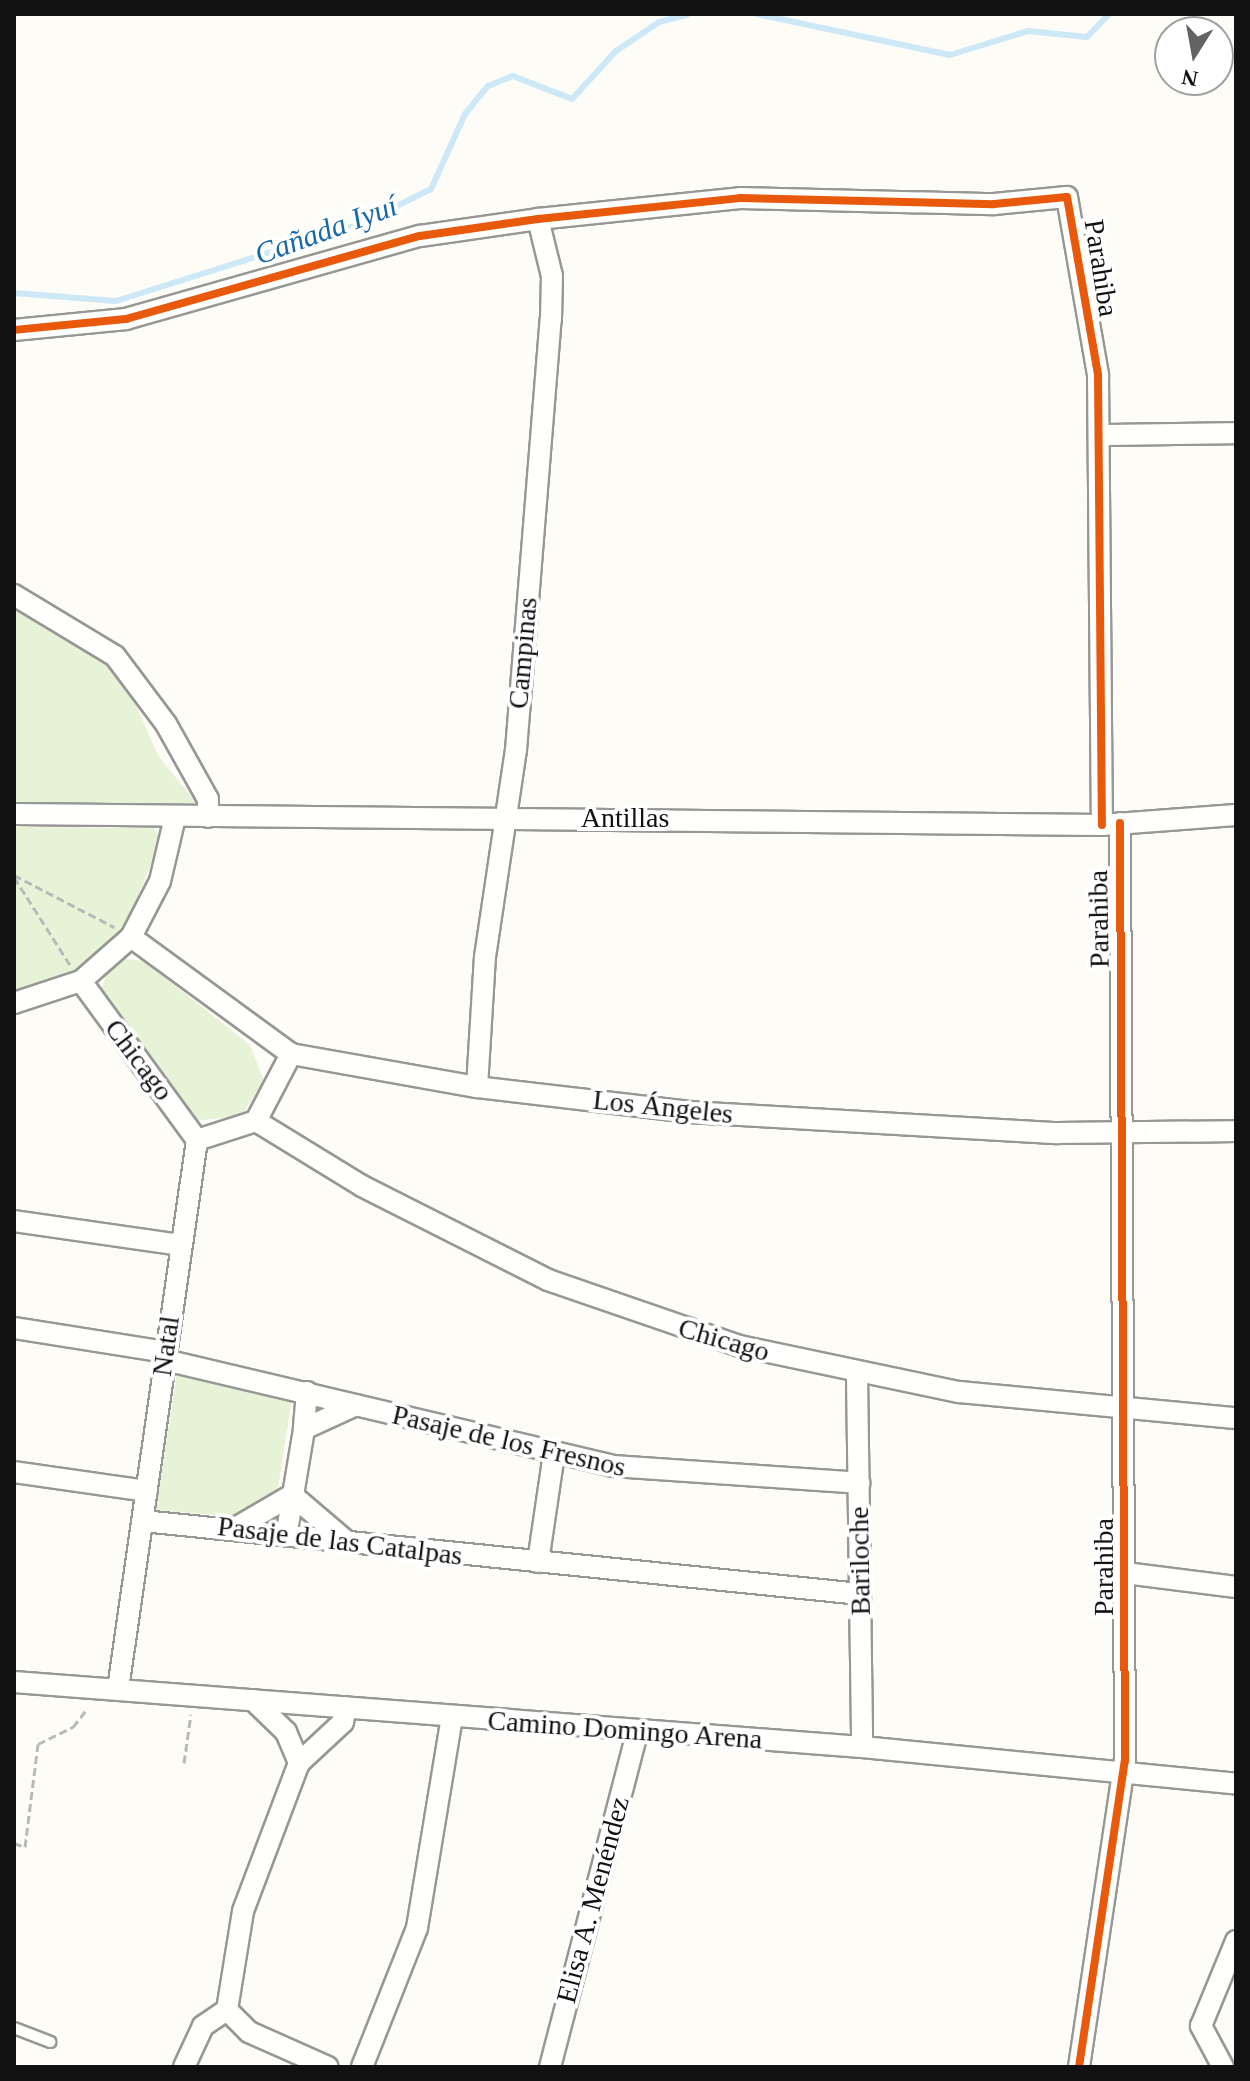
<!DOCTYPE html>
<html>
<head>
<meta charset="utf-8">
<style>
	body { margin:0 }
	#map { position:relative; width:1250px; height:2081px; overflow:hidden; background:#fdfcf7; font-family:"Times New Roman",serif }
	div>[style] { position:absolute }
	[style*='--x'] { left:calc(var(--x)*1px); top:calc(var(--y)*1px); width:calc(var(--w)*1px); rotate:calc(var(--a)*1deg) }
	.green>* { inset:0; background:#e7f3d7 }
	.stream>* { height:6px; margin:-3px; padding:0 3px; transform-origin:3px; border-radius:3px; background:#cde8f7 }
	.path>* { height:3px; margin-top:-1.5px; transform-origin:0; background:repeating-linear-gradient(90deg,#b9b9b8 0 8px,transparent 0 12px) }
	.roads { filter:drop-shadow(2px 0 #979795) drop-shadow(-2px 0 #979795) drop-shadow(0 2px #979795) drop-shadow(0 -2px #979795) }
	.service>* { height:10px; margin:-5px; padding:0 5px; transform-origin:5px; border-radius:5px; background:#fffffe }
	.minor>* { height:20px; margin:-10px; padding:0 10px; transform-origin:10px; border-radius:10px; background:#fffffe }
	.cycleway>* { height:8px; margin:-4px; padding:0 4px; transform-origin:4px; border-radius:4px; background:#e8590c }
	span { translate:-50% -50%; white-space:nowrap; text-align:center; line-height:1.15; -webkit-text-stroke:8px #fff; paint-order:stroke }
	.street-label { font-size:28px; color:#111 }
	.water-label { font-size:30px; color:#1768a6; font-style:italic }
	.frame { position:absolute; inset:0; border:16px solid #111; pointer-events:none }
	.north { position:absolute; left:1154px; top:16px; width:80px; height:80px; box-sizing:border-box; background:#fff; border:2px solid #a0a0a0; border-radius:50%; rotate:191deg; font-size:22px; font-weight:700; line-height:32px; text-align:center; color:#111 }
	.north::after { content:''; display:block; margin:auto; width:28px; height:36px; background:#646362; clip-path:polygon(50% 0,100% 100%,50% 72%,0 100%) }
</style>
</head>
<body>
<div id="map">
	<div class="green">
		<div style="clip-path:polygon(14px 601px,117px 664px,159px 757px,199px 806px,14px 804px)"></div>
		<div style="clip-path:polygon(14px 827px,154px 828px,161px 840px,122px 935px,75px 974px,14px 996px)"></div>
		<div style="clip-path:polygon(125px 959px,144px 961px,250px 1045px,264px 1081px,241px 1116px,193px 1121px,99px 995px,108px 970px)"></div>
		<div style="clip-path:polygon(177px 1373px,292px 1399px,273px 1520px,156px 1510px)"></div>
	</div>
	<div class="stream">
		<div style="--x:757;--y:14;--w:197;--a:12"></div>
		<div style="--x:950;--y:55;--w:82;--a:-17.1"></div>
		<div style="--x:1028;--y:31;--w:59;--a:5.8"></div>
		<div style="--x:1087;--y:37;--w:32;--a:-46"></div>
		<div style="--x:14;--y:293;--w:102;--a:4.5"></div>
		<div style="--x:116;--y:301;--w:259;--a:-17.5"></div>
		<div style="--x:363;--y:223;--w:76;--a:-26.6"></div>
		<div style="--x:431;--y:189;--w:82;--a:-65.6"></div>
		<div style="--x:465;--y:114;--w:36;--a:-51"></div>
		<div style="--x:488;--y:86;--w:27;--a:-22"></div>
		<div style="--x:513;--y:76;--w:63;--a:21.3"></div>
		<div style="--x:572;--y:99;--w:65;--a:-47.5"></div>
		<div style="--x:616;--y:51;--w:52;--a:-34"></div>
		<div style="--x:659;--y:22;--w:30;--a:-15"></div>
	</div>
	<div class="path">
		<div style="--x:14;--y:875;--w:113;--a:27.5"></div>
		<div style="--x:14;--y:877;--w:104;--a:57.5"></div>
		<div style="--x:184;--y:1763;--w:49;--a:-81.9"></div>
		<div style="--x:14;--y:1843;--w:12;--a:20"></div>
		<div style="--x:25;--y:1847;--w:104;--a:-82.8"></div>
		<div style="--x:38;--y:1744;--w:39;--a:-26"></div>
		<div style="--x:73;--y:1727;--w:24;--a:-52"></div>
	</div>
	<div class="roads">
		<div class="service">
			<div style="--x:14;--y:2028;--w:39;--a:21"></div>
		</div>
		<div class="minor">
			<div style="--x:14;--y:330;--w:113;--a:-5.6"></div>
			<div style="--x:126;--y:319;--w:305;--a:-15.8"></div>
			<div style="--x:420;--y:236;--w:119;--a:-8.2"></div>
			<div style="--x:538;--y:219;--w:203;--a:-5.9"></div>
			<div style="--x:740;--y:198;--w:254;--a:1.4"></div>
			<div style="--x:994;--y:204;--w:73;--a:-5.5"></div>
			<div style="--x:1067;--y:197;--w:181;--a:80.1"></div>
			<div style="--x:1098;--y:375;--w:450;--a:89.5"></div>
			<div style="--x:1099;--y:435;--w:137;--a:-0.8"></div>
			<div style="--x:14;--y:595;--w:118;--a:31.1"></div>
			<div style="--x:115;--y:656;--w:85;--a:53.1"></div>
			<div style="--x:166;--y:724;--w:86;--a:60.8"></div>
			<div style="--x:208;--y:799;--w:18;--a:90"></div>
			<div style="--x:14;--y:814;--w:1088;--a:0.58"></div>
			<div style="--x:1102;--y:825;--w:134;--a:-4.3"></div>
			<div style="--x:131;--y:937;--w:198;--a:36.2"></div>
			<div style="--x:291;--y:1054;--w:189;--a:10.1"></div>
			<div style="--x:477;--y:1087;--w:213;--a:6.7"></div>
			<div style="--x:689;--y:1112;--w:369;--a:3.3"></div>
			<div style="--x:1057;--y:1133;--w:179;--a:-0.6"></div>
			<div style="--x:81;--y:981;--w:197;--a:53.9"></div>
			<div style="--x:14;--y:1003;--w:71;--a:-18.2"></div>
			<div style="--x:81;--y:981;--w:67;--a:-41.3"></div>
			<div style="--x:131;--y:937;--w:63;--a:-62.6"></div>
			<div style="--x:160;--y:881;--w:66;--a:-76.8"></div>
			<div style="--x:477;--y:1087;--w:130;--a:-86.5"></div>
			<div style="--x:485;--y:957;--w:209;--a:-81.5"></div>
			<div style="--x:516;--y:750;--w:432;--a:-85.4"></div>
			<div style="--x:551;--y:319;--w:43;--a:-88.7"></div>
			<div style="--x:552;--y:276;--w:59;--a:-103.8"></div>
			<div style="--x:256;--y:1121;--w:124;--a:31.5"></div>
			<div style="--x:362;--y:1186;--w:208;--a:26.8"></div>
			<div style="--x:548;--y:1280;--w:203;--a:19"></div>
			<div style="--x:740;--y:1346;--w:224;--a:11.9"></div>
			<div style="--x:959;--y:1392;--w:278;--a:5.4"></div>
			<div style="--x:14;--y:1221;--w:168;--a:8.2"></div>
			<div style="--x:14;--y:1328;--w:154;--a:9"></div>
			<div style="--x:165;--y:1360;--w:459;--a:13.3"></div>
			<div style="--x:612;--y:1466;--w:248;--a:3.9"></div>
			<div style="--x:857;--y:1375;--w:372;--a:89.2"></div>
			<div style="--x:307;--y:1392;--w:37;--a:95"></div>
			<div style="--x:304;--y:1429;--w:57;--a:-24.8"></div>
			<div style="--x:14;--y:1472;--w:134;--a:8.1"></div>
			<div style="--x:143;--y:1521;--w:721;--a:5.81"></div>
			<div style="--x:239;--y:1526;--w:61;--a:-30.3"></div>
			<div style="--x:292;--y:1495;--w:70;--a:40.3"></div>
			<div style="--x:287;--y:1531;--w:103;--a:-80.5"></div>
			<div style="--x:538;--y:1562;--w:110;--a:-81.6"></div>
			<div style="--x:1125;--y:1573;--w:112;--a:7.2"></div>
			<div style="--x:14;--y:1682;--w:850;--a:4.38"></div>
			<div style="--x:862;--y:1747;--w:376;--a:5.6"></div>
			<div style="--x:118;--y:1689;--w:555;--a:-81.81"></div>
			<div style="--x:197;--y:1140;--w:62;--a:-17.9"></div>
			<div style="--x:256;--y:1121;--w:76;--a:-62.4"></div>
			<div style="--x:253;--y:1700;--w:46;--a:44.1"></div>
			<div style="--x:286;--y:1732;--w:34;--a:67"></div>
			<div style="--x:227;--y:2010;--w:31;--a:45"></div>
			<div style="--x:249;--y:2032;--w:86;--a:23.9"></div>
			<div style="--x:184;--y:2067;--w:45;--a:-65.1"></div>
			<div style="--x:203;--y:2026;--w:29;--a:-34"></div>
			<div style="--x:227;--y:2010;--w:100;--a:-80.8"></div>
			<div style="--x:243;--y:1911;--w:158;--a:-69.3"></div>
			<div style="--x:299;--y:1763;--w:60;--a:-43"></div>
			<div style="--x:343;--y:1722;--w:15;--a:-79"></div>
			<div style="--x:362;--y:2067;--w:149;--a:-68.4"></div>
			<div style="--x:417;--y:1928;--w:214;--a:-80.6"></div>
			<div style="--x:550;--y:2067;--w:345;--a:-75.4"></div>
			<div style="--x:1079;--y:2067;--w:309;--a:-81.5"></div>
			<div style="--x:1125;--y:1761;--w:938;--a:-90.31"></div>
			<div style="--x:1223;--y:2067;--w:47;--a:-118.2"></div>
			<div style="--x:1201;--y:2026;--w:92;--a:-67.6"></div>
		</div>
	</div>
	<div class="cycleway">
		<div style="--x:14;--y:330;--w:113;--a:-5.6"></div>
		<div style="--x:126;--y:319;--w:305;--a:-15.8"></div>
		<div style="--x:420;--y:236;--w:119;--a:-8.2"></div>
		<div style="--x:538;--y:219;--w:203;--a:-5.9"></div>
		<div style="--x:740;--y:198;--w:254;--a:1.4"></div>
		<div style="--x:994;--y:204;--w:73;--a:-5.5"></div>
		<div style="--x:1067;--y:197;--w:181;--a:80.1"></div>
		<div style="--x:1098;--y:375;--w:450;--a:89.5"></div>
		<div style="--x:1079;--y:2067;--w:309;--a:-81.5"></div>
		<div style="--x:1125;--y:1761;--w:938;--a:-90.31"></div>
	</div>
	<div class="street-label">
		<span style="left:1101px;top:268px;rotate:81deg">Parahiba</span>
		<span style="left:523px;top:653px;rotate:-85deg">Campinas</span>
		<span style="left:625px;top:818px">Antillas</span>
		<span style="left:1099px;top:919px;rotate:-91deg">Parahiba</span>
		<span style="left:139px;top:1060px;rotate:53deg">Chicago</span>
		<span style="left:663px;top:1107px;rotate:6deg">Los Ángeles</span>
		<span style="left:724px;top:1340px;rotate:16deg">Chicago</span>
		<span style="left:166px;top:1346px;rotate:-82deg">Natal</span>
		<span style="left:509px;top:1441px;rotate:13deg">Pasaje de los Fresnos</span>
		<span style="left:340px;top:1541px;rotate:7deg">Pasaje de las Catalpas</span>
		<span style="left:860px;top:1561px;rotate:-91deg">Bariloche</span>
		<span style="left:1104px;top:1567px;rotate:-90deg">Parahiba</span>
		<span style="left:625px;top:1730px;rotate:4deg">Camino Domingo Arena</span>
		<span style="left:593px;top:1900px;rotate:-75deg">Elisa A. Menéndez</span>
	</div>
	<div class="water-label">
		<span style="left:326px;top:230px;rotate:-20deg">Cañada Iyuí</span>
	</div>
	<div class="frame"></div>
	<div class="north">N</div>
</div>
</body>
</html>
